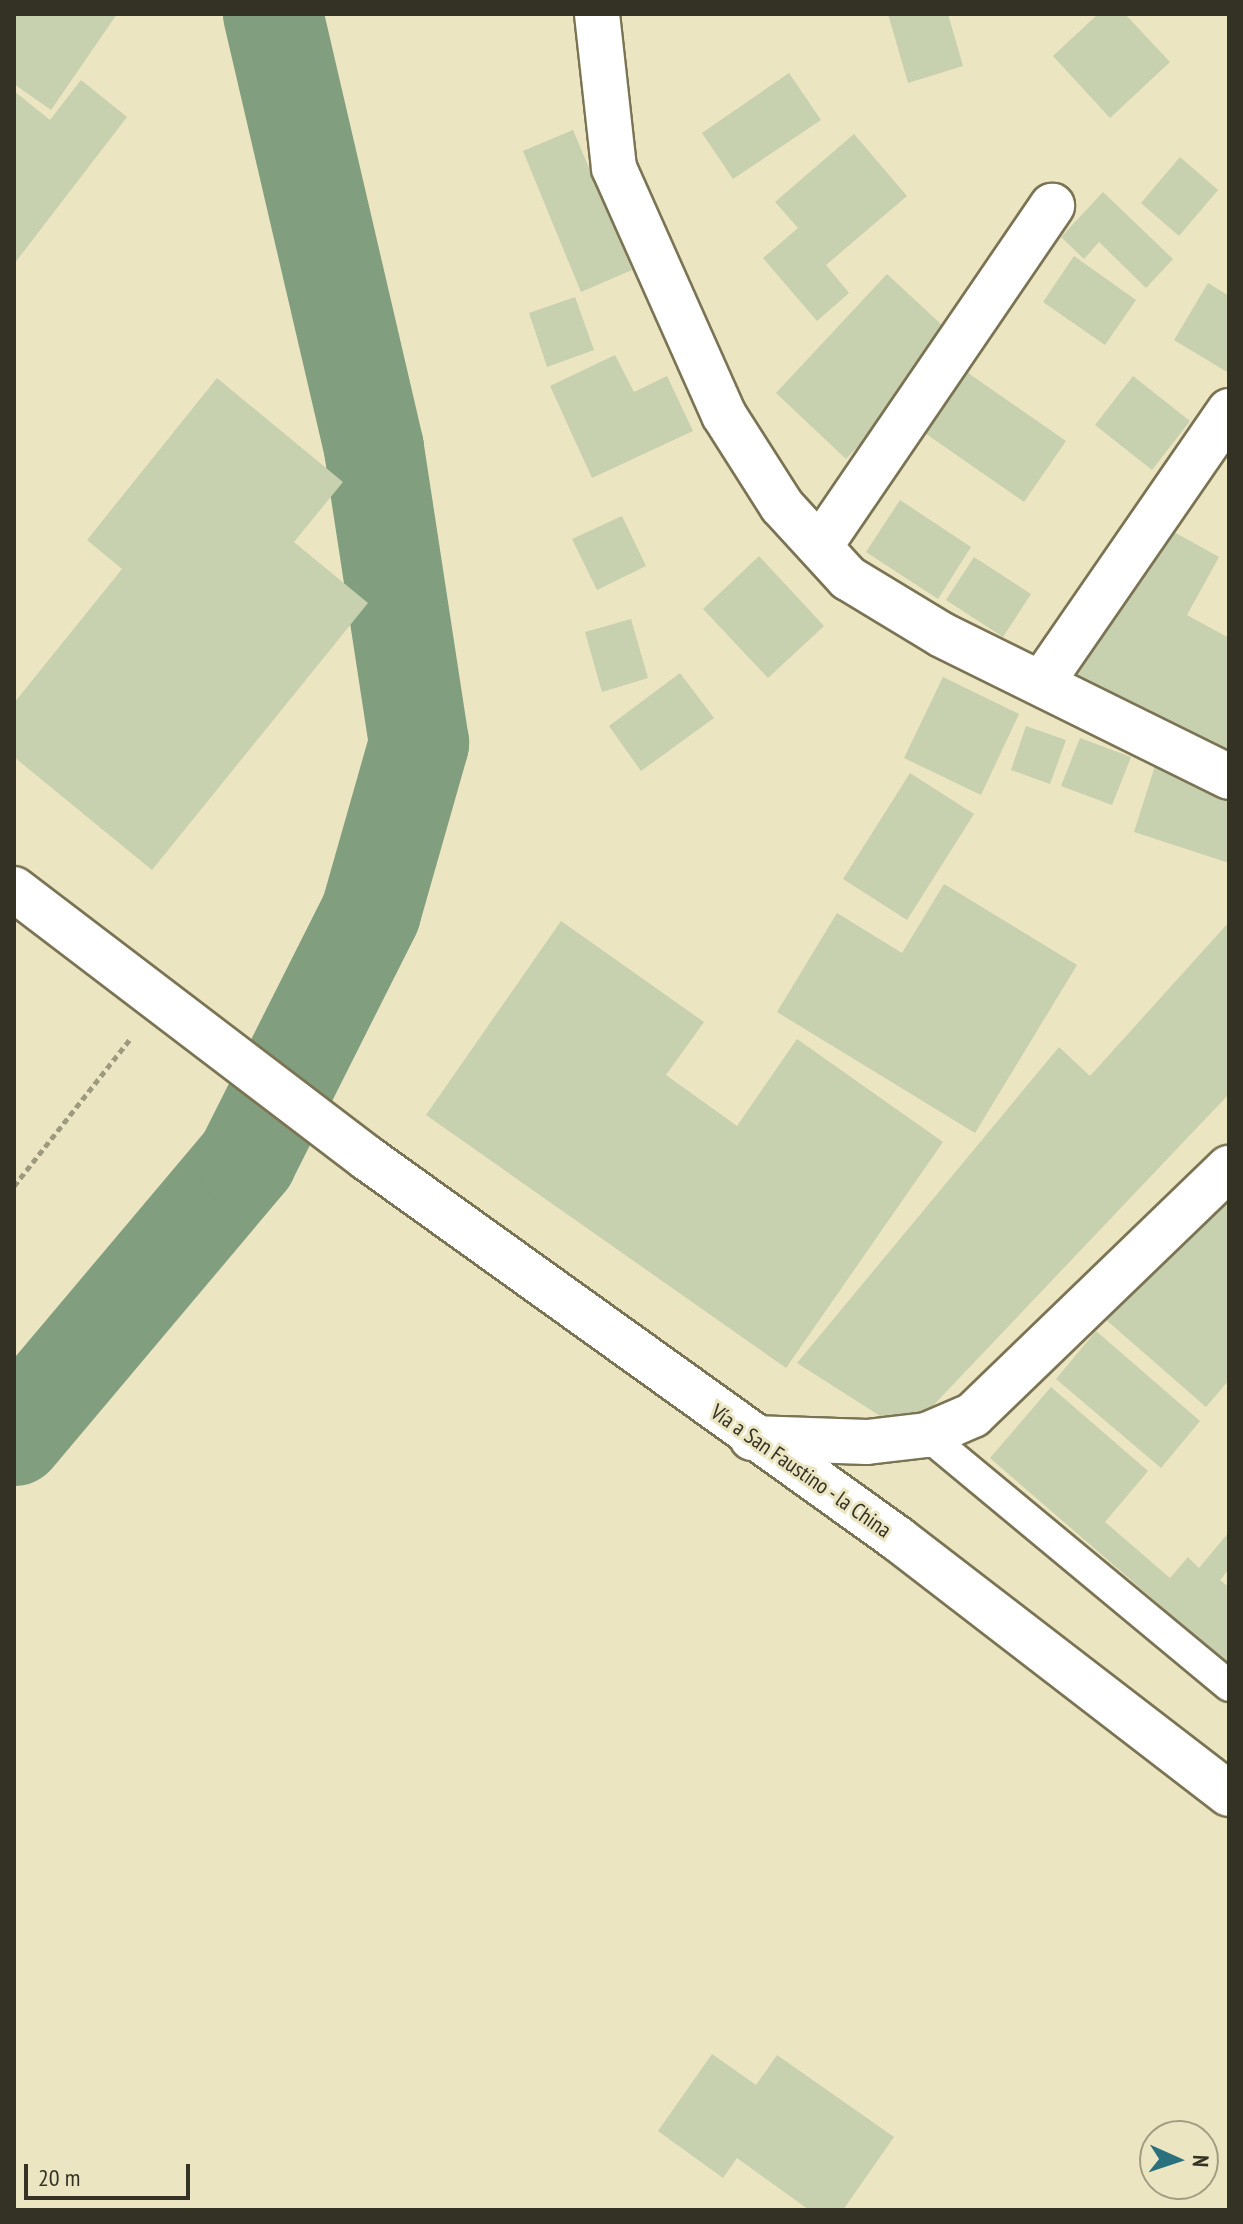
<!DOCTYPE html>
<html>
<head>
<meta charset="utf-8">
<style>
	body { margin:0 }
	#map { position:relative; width:1243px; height:2224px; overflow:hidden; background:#ece5c2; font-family:"PT Sans Narrow",sans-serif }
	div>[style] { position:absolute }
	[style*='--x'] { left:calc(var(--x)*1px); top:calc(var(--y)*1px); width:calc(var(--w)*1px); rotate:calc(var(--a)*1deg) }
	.river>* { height:100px; margin:-50px; padding:0 50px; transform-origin:50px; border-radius:50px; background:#819e7f }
	.building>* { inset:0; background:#c7d0af }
	.path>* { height:5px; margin-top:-2.5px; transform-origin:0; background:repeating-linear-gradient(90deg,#9e9a7f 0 6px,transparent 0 10px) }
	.roads { filter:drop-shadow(2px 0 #7b7454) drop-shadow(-2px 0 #7b7454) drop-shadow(0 2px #7b7454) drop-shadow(0 -2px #7b7454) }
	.lane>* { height:30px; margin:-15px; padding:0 15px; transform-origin:15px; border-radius:15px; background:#fff }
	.street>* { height:44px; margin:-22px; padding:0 22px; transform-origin:22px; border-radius:22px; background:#fff }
	.secondary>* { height:44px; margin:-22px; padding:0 22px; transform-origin:22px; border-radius:22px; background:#fff }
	span { translate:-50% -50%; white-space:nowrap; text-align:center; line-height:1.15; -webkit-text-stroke:6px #ece5c2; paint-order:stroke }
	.street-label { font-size:22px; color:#343224 }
	.frame { position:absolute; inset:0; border:16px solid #343224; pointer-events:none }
	.north { position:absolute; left:1139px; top:2120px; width:80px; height:80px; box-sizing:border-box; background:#ece5c2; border:2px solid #a29d83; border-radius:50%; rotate:93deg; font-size:22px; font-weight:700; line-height:32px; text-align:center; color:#343224 }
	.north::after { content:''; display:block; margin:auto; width:28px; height:36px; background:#2a707d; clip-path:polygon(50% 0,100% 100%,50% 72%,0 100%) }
	.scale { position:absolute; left:24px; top:2164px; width:166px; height:36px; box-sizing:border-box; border:4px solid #343224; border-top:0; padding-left:10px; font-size:24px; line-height:28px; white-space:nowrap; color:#343224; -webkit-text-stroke:6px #ece5c2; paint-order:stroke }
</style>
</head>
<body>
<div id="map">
	<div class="river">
		<div style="--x:14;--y:1436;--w:362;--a:-49.9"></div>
		<div style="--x:247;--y:1159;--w:276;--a:-63.3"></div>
		<div style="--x:371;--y:912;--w:176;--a:-74.1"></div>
		<div style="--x:419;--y:743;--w:298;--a:-98.7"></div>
		<div style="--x:374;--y:448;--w:446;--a:-103.1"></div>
	</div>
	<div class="building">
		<div style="clip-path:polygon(14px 14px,117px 14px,51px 110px,14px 84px)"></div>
		<div style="clip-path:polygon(888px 14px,948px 14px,963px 66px,908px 83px)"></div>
		<div style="clip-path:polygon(1098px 14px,1125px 14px,1170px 62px,1110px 118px,1053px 56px)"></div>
		<div style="clip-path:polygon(789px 73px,821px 120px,733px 179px,702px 133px)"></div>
		<div style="clip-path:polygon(81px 80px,127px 117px,14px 264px,14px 91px,50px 120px)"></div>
		<div style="clip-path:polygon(573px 130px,632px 270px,581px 292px,523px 151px)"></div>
		<div style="clip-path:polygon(854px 134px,907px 196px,826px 265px,849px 293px,817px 321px,763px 258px,798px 228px,775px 202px)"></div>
		<div style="clip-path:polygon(1180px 157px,1218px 190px,1179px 236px,1141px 203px)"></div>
		<div style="clip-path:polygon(1103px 192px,1173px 259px,1146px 288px,1099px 242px,1084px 259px,1061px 237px)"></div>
		<div style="clip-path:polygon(1074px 256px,1136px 300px,1105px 345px,1043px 302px)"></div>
		<div style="clip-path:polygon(887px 274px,958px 340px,846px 459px,776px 393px)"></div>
		<div style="clip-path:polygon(1208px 283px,1229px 296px,1227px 372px,1174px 340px)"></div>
		<div style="clip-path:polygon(575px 297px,594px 350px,547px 367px,529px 313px)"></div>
		<div style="clip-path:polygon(615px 355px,634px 392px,667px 376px,693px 431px,592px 478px,550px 386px)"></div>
		<div style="clip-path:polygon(961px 368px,1066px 441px,1024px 502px,919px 429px)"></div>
		<div style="clip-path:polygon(1133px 376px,1190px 421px,1152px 470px,1095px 425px)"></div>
		<div style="clip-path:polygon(217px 378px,343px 482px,294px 542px,368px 603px,152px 870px,14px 757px,14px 703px,122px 569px,87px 540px)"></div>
		<div style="clip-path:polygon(900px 500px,971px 547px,938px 599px,866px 552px)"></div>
		<div style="clip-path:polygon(622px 516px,646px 566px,597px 590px,572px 539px)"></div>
		<div style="clip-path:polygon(1156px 522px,1219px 557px,1187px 615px,1229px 638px,1229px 764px,1071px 675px)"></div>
		<div style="clip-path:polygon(759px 556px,824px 626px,768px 678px,703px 609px)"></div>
		<div style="clip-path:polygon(974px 557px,1031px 594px,1003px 637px,946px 600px)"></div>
		<div style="clip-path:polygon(631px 619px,648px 678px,602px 692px,585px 632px)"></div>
		<div style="clip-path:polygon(680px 673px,714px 718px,641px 771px,609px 726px)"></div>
		<div style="clip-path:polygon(943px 677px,1019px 714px,981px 795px,904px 758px)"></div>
		<div style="clip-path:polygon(1026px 726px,1066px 740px,1050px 784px,1011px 770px)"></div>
		<div style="clip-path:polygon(1080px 738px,1131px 757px,1112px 805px,1061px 786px)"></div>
		<div style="clip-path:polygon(1155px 766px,1229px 790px,1229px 863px,1134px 832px)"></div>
		<div style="clip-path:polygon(910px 773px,974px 814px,907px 920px,843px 879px)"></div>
		<div style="clip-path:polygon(944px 884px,1077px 965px,975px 1133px,777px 1012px,837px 913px,902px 953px)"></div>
		<div style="clip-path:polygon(561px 921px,704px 1022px,666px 1075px,737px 1126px,797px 1039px,943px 1142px,786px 1368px,426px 1115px)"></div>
		<div style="clip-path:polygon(1229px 922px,1229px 1094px,907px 1433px,797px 1363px,1059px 1047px,1090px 1076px)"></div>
		<div style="clip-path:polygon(1229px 1173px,1229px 1380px,1206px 1407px,1104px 1318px)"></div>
		<div style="clip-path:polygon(1096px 1331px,1200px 1421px,1161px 1468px,1056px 1379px)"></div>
		<div style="clip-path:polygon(1051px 1387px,1148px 1471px,1105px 1522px,1170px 1578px,1188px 1557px,1199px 1568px,1229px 1532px,1229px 1569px,1220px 1580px,1229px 1587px,1229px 1665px,990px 1458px)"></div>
		<div style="clip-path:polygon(712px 2054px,756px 2085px,777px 2055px,894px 2137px,843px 2210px,809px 2210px,737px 2158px,723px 2178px,658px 2131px)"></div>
	</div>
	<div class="path">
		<div style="--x:14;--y:1186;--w:187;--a:-51.7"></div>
	</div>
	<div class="roads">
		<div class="lane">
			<div style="--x:927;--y:1435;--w:393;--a:39.7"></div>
		</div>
		<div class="street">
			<div style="--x:597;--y:14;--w:155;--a:83.7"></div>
			<div style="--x:614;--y:168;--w:270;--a:66"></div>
			<div style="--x:724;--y:415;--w:108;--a:57.5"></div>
			<div style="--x:782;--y:506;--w:98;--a:47.5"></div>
			<div style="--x:848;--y:578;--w:110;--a:31.2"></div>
			<div style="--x:942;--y:635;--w:320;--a:26.3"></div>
			<div style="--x:820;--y:546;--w:412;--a:-55.7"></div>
			<div style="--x:1043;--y:681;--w:328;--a:-55.4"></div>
			<div style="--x:752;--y:1438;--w:115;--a:2"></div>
			<div style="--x:867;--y:1442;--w:60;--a:-6.7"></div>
			<div style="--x:927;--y:1435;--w:50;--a:-23.5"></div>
			<div style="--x:973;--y:1415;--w:356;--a:-44"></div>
		</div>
		<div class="secondary">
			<div style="--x:14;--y:889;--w:444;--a:37.3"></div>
			<div style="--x:367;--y:1158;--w:654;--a:35.66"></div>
			<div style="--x:898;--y:1539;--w:418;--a:37.6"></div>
		</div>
	</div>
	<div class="street-label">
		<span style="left:801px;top:1471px;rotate:35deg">Vía a San Faustino - la China</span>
	</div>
	<div class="frame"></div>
	<div class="north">N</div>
	<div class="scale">20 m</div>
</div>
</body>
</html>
